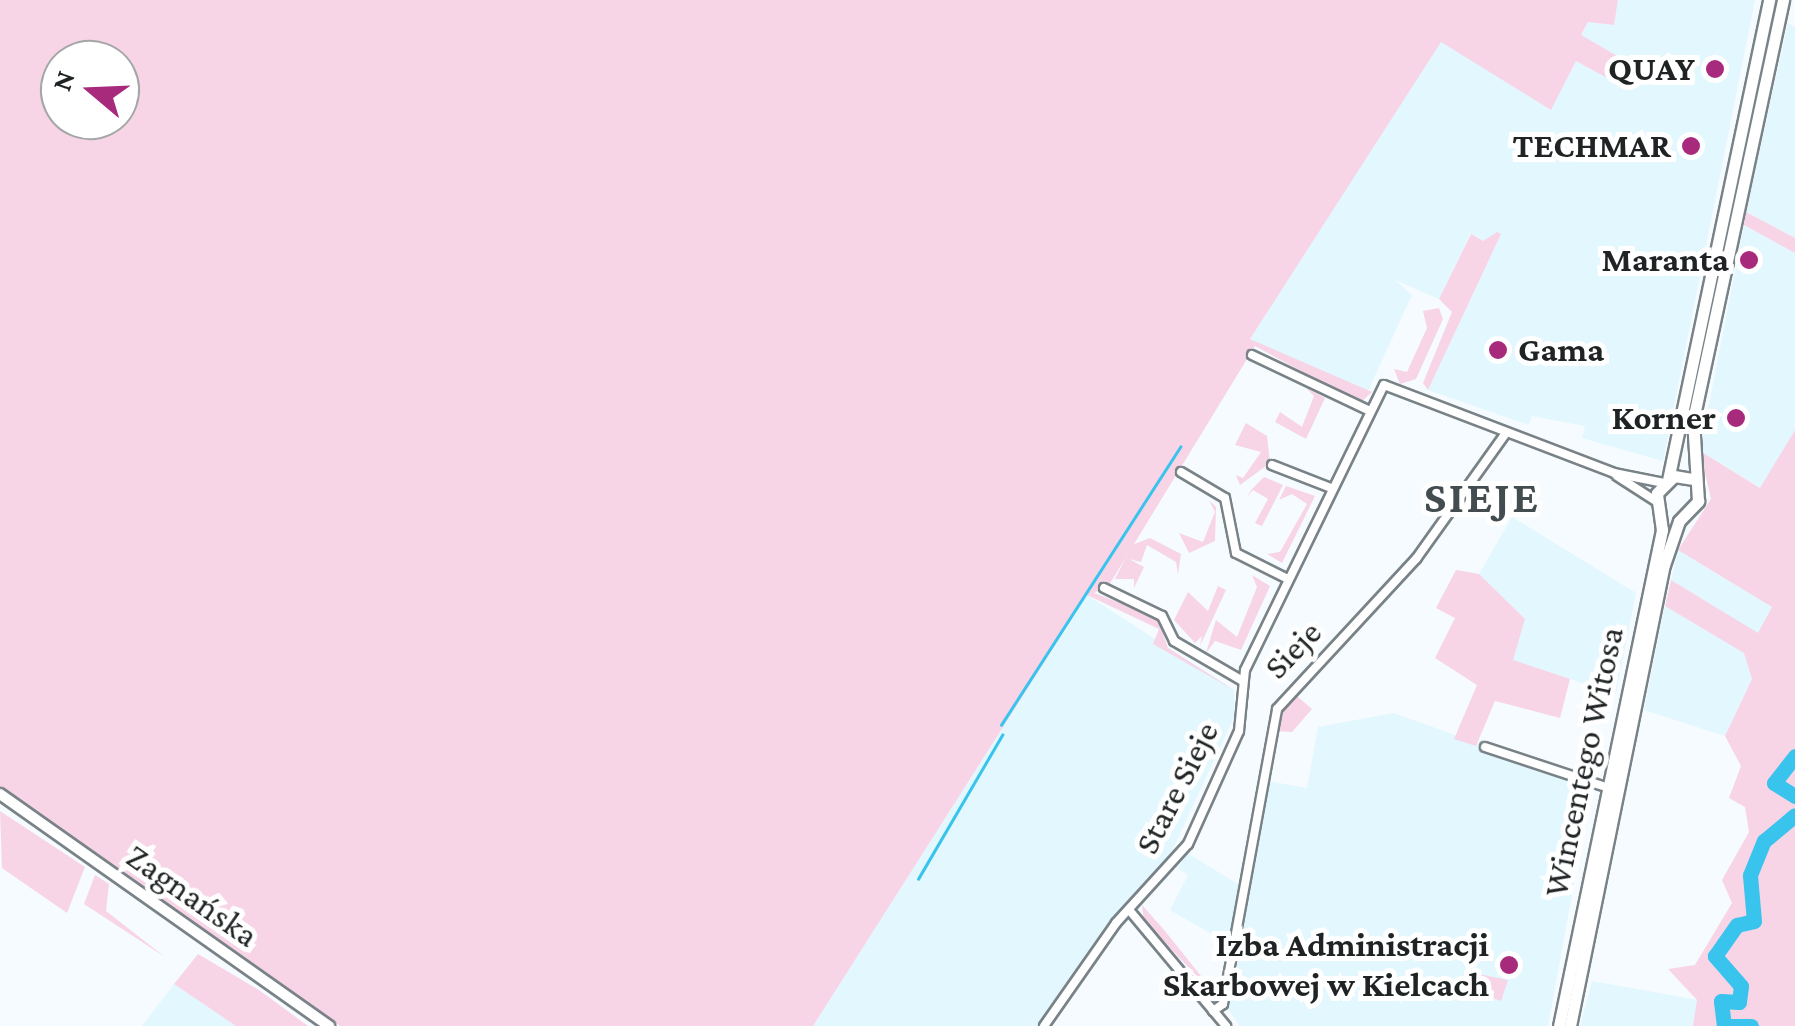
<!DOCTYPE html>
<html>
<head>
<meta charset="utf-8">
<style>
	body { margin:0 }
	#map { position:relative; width:1795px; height:1026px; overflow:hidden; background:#f5fbfe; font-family:"Crimson Pro",serif }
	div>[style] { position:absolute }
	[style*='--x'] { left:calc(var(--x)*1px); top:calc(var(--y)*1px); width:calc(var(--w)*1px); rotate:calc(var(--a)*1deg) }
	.built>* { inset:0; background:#e3f7fe }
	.green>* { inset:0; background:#f8d4e7 }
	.stream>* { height:2.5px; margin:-1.25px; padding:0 1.25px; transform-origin:1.25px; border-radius:1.25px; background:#38c4ec }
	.river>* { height:15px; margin:-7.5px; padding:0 7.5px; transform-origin:7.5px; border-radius:7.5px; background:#38c4ec }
	.roads { filter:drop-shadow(2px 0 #798387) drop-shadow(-2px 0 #798387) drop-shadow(0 2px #798387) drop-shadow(0 -2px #798387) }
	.minor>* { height:8px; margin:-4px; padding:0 4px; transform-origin:4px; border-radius:4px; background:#fff }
	.tertiary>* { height:10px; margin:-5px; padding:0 5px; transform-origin:5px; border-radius:5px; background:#fff }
	.secondary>* { height:11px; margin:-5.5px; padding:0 5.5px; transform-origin:5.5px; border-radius:5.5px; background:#fff }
	.dots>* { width:28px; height:28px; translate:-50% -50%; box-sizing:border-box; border:5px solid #fff; border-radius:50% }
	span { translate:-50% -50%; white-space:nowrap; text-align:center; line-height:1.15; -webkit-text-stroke:10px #fff; paint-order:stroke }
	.poi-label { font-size:35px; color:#1f2324; font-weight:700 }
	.right { translate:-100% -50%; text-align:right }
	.left { translate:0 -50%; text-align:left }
	.street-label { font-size:35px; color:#1f2324 }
	.district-label { font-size:45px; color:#434c4f; font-weight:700; letter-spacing:2.5px }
	.north { position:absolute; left:40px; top:40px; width:100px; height:100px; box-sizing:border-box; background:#fff; border:2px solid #a5a7a7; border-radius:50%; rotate:289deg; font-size:28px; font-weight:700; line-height:40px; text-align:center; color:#1f2324 }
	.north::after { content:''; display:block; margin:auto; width:35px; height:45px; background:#a72a7d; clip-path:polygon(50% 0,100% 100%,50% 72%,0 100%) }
</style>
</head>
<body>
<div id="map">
	<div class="built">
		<div style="clip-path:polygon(1618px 0,1755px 0,1663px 461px,1582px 438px,1585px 426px,1532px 416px,1529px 425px,1428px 390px,1501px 234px,1483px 241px,1470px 234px,1439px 299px,1395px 280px,1412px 295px,1366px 395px,1250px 339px,1441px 41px,1551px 109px,1576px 61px,1612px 79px,1581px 36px,1588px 22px,1614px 25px)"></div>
		<div style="clip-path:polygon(1788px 23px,1795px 27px,1795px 238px,1746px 212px)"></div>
		<div style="clip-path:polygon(1744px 225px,1795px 253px,1795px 430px,1761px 488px,1700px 451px)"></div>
		<div style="clip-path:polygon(1512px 517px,1636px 593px,1616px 694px,1512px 660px,1525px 619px,1479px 574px)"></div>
		<div style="clip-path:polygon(1678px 550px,1772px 607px,1758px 634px,1671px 580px)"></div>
		<div style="clip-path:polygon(1087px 595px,1234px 690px,1234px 717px,1164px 868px,1111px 921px,1038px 1026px,813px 1026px)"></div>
		<div style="clip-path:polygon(1665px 606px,1745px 653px,1752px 679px,1725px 736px,1644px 710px)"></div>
		<div style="clip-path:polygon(1394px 713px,1592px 785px,1548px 1026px,1240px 1026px,1225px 1005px,1231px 945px,1170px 910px,1188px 875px,1178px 869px,1187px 853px,1241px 886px,1262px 780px,1307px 788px,1318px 727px)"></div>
		<div style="clip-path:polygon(1592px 981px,1698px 1000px,1693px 1026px,1580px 1026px)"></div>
		<div style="clip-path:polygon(174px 984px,236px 1026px,142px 1026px)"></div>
	</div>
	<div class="green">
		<div style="clip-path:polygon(evenodd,0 0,1618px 0,1614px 25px,1588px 22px,1581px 35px,1619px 57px,1611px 80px,1576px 61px,1551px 110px,1441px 42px,1250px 339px,1372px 392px,1360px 403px,1255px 346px,1109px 585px,1094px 593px,1157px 617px,1168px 648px,1234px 690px,1153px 644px,1159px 629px,1087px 595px,813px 1026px,340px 1026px,0 790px,0 0,60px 60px,120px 60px,120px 120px,60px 120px,60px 60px)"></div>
		<div style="clip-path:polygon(1746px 212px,1795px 238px,1795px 253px,1744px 225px)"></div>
		<div style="clip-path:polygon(1497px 232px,1501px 234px,1428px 390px,1423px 383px,1452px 312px,1439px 299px,1471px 234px,1483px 241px)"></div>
		<div style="clip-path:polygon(1439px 308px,1443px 319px,1416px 379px,1400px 384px,1394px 369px,1407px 372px,1427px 328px,1423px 311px)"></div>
		<div style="clip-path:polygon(1306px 388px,1325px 398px,1306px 439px,1275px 422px,1280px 412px,1302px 427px,1314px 396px)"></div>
		<div style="clip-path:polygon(1246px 423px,1267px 436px,1270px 463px,1240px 485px,1236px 475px,1243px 478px,1261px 452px,1235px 445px)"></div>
		<div style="clip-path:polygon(1795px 430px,1795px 1026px,1693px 1026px,1697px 1000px,1668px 969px,1695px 965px,1732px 903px,1722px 880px,1749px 832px,1745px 807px,1729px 798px,1741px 766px,1725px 736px,1752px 679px,1744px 653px,1665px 606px,1671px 580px,1758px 633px,1772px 607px,1678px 550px,1711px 499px,1700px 451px,1760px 488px)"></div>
		<div style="clip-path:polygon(1264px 477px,1283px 485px,1262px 526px,1255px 523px,1268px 499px,1253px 490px,1246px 498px,1252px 489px)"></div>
		<div style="clip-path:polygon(1286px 486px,1315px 496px,1282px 563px,1267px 554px,1280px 552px,1307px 504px,1292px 494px,1279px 500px)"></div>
		<div style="clip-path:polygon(1209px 500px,1216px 507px,1215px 541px,1189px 553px,1179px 533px,1203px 542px,1215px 512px)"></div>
		<div style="clip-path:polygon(1150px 538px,1181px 554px,1178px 574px,1176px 562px,1147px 545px,1141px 562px,1129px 559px,1144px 567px,1134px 588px,1134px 579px,1115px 579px,1132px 545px)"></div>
		<div style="clip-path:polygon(1456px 570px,1479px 574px,1525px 619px,1513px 660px,1570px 679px,1560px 718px,1495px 701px,1476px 746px,1454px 739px,1477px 685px,1435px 658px,1455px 618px,1436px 608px)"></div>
		<div style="clip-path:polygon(1252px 575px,1270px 586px,1241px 650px,1215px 641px,1206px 653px,1216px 620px,1237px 637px,1257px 587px)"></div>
		<div style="clip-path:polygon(1218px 586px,1226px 590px,1200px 646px,1202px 636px,1195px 643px,1174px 620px,1188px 592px,1208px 611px)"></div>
		<div style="clip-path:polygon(1292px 692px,1312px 709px,1292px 732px,1275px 731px)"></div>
		<div style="clip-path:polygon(0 811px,85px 867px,67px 913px,2px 868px)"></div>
		<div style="clip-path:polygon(95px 875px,109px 884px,106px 911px,165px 957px,84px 904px)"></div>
		<div style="clip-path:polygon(1142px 905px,1165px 931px,1221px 1001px,1144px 921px)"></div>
		<div style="clip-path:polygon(198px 954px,259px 990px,308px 1026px,236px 1026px,174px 984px)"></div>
		<div style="clip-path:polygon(1464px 971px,1508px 980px,1501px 1001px,1467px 989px)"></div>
	</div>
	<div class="stream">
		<div style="--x:1001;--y:725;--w:331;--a:-57.2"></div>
		<div style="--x:918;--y:879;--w:167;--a:-59.7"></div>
	</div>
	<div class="river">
		<div style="--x:1795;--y:756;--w:34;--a:128"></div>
		<div style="--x:1774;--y:783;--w:25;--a:32"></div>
		<div style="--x:1724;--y:1026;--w:25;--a:-97"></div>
		<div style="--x:1721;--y:1001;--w:18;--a:3"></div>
		<div style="--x:1739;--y:1002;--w:16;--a:-83"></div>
		<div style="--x:1741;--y:986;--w:40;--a:-131"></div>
		<div style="--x:1715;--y:956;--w:38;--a:-55"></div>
		<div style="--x:1737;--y:925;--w:17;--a:-13"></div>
		<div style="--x:1754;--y:921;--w:46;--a:-95"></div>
		<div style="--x:1750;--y:875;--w:37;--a:-68"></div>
		<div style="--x:1764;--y:841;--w:40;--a:-40"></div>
		<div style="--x:1725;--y:1026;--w:26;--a:0"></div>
	</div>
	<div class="roads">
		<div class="minor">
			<div style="--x:1252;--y:355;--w:128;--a:25.4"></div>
			<div style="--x:1272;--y:465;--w:63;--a:21.3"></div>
			<div style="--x:1181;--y:472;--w:51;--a:30.6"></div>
			<div style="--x:1225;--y:498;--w:56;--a:78.7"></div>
			<div style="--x:1236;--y:553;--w:58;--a:26.6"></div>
			<div style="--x:1617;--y:476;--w:46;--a:32.7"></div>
			<div style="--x:1104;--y:588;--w:64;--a:25.8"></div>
			<div style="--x:1162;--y:616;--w:28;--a:64"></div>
			<div style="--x:1174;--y:641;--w:78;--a:30.2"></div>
			<div style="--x:1485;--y:747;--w:124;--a:18.3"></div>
			<div style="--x:1130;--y:911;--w:150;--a:50.1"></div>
			<div style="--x:1213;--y:1011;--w:12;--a:-35"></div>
			<div style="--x:1223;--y:1004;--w:300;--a:-79.6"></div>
			<div style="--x:1277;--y:709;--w:205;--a:-47.2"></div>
			<div style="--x:1416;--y:559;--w:155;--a:-54.5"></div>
			<div style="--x:1044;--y:1026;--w:126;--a:-55"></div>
			<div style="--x:1116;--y:923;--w:107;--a:-47.7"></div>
			<div style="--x:1188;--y:844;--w:124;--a:-65.7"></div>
			<div style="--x:1239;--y:731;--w:61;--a:-84.4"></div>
			<div style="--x:1245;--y:670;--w:317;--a:-64"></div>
			<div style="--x:1384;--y:385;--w:246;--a:20.9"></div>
			<div style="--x:1614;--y:473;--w:51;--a:11.3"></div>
		</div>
		<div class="tertiary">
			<div style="--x:0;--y:794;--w:403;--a:35.2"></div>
		</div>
		<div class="secondary">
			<div style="--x:1668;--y:480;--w:491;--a:-78.1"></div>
			<div style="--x:1559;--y:1026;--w:507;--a:-78.27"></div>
			<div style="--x:1662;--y:530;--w:37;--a:-98"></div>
			<div style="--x:1657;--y:493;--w:24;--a:-45"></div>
			<div style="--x:1674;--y:476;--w:18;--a:9"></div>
			<div style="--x:1570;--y:1026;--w:470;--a:-78.5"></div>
			<div style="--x:1664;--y:565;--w:46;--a:-71.2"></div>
			<div style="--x:1679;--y:521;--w:28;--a:-46"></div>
			<div style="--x:1698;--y:501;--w:81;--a:-93.5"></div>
			<div style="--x:1693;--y:420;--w:430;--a:-77.9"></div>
		</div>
	</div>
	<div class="dots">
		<div style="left:1715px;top:69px;background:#a72a7d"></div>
		<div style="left:1691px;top:146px;background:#a72a7d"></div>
		<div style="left:1749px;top:260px;background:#a72a7d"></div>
		<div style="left:1498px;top:350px;background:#a72a7d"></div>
		<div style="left:1736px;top:418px;background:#a72a7d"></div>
		<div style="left:1509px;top:965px;background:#a72a7d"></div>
	</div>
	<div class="poi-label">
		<span class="right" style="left:1695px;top:69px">QUAY</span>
		<span class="right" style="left:1671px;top:146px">TECHMAR</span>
		<span class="right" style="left:1729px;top:260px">Maranta</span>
		<span class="left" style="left:1518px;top:350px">Gama</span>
		<span class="right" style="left:1716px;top:418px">Korner</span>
		<span class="right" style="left:1489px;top:965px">Izba Administracji<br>Skarbowej w Kielcach</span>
	</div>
	<div class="street-label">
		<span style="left:1293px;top:650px;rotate:-46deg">Sieje</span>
		<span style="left:1584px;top:762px;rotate:-78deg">Wincentego Witosa</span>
		<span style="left:1177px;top:788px;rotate:-63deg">Stare Sieje</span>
		<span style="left:192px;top:896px;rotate:35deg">Zagnańska</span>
	</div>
	<div class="district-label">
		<span style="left:1482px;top:498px">SIEJE</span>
	</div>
	<div class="north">N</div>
</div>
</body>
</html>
